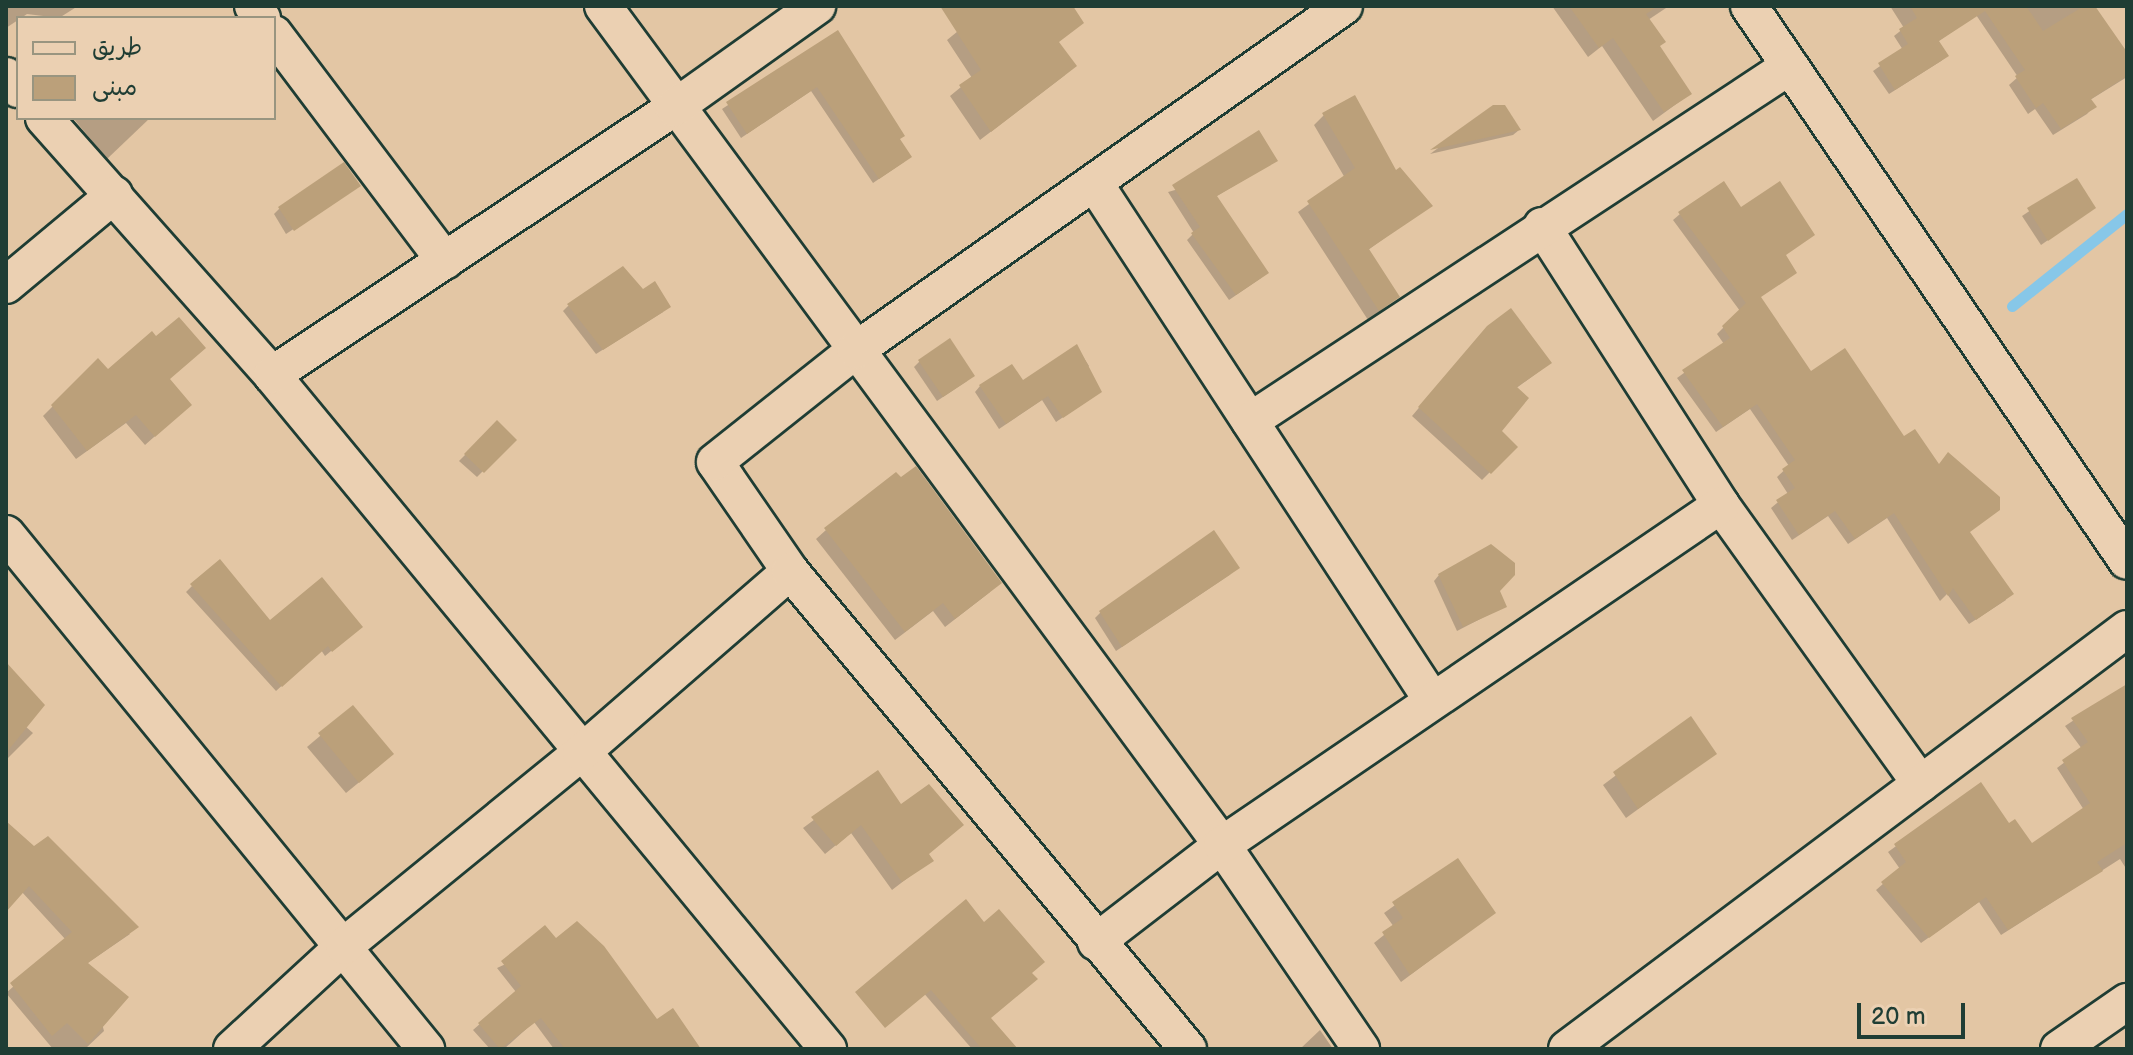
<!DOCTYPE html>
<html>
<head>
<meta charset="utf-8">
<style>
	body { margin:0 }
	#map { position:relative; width:2133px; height:1055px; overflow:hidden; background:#e3c6a4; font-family:"Balsamiq Sans","Playpen Sans Arabic",sans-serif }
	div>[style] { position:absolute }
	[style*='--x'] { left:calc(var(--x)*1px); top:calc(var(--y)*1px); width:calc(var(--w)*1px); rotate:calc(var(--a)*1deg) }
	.shadow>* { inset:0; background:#0003 }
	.stream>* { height:11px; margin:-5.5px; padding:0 5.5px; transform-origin:5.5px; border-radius:5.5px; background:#87c7e8 }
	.building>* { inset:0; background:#bba07a }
	.roads { filter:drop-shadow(2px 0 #1f3d34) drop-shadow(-2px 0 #1f3d34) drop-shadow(0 2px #1f3d34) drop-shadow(0 -2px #1f3d34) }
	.street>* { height:36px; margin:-18px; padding:0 18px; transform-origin:18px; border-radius:18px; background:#ebd0b2 }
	span { translate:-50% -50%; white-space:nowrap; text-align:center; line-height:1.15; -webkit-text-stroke:8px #ebd0b2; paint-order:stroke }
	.frame { position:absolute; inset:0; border:8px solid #1f3d34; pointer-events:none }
	.legend { position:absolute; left:16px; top:16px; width:260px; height:104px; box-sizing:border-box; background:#ebd0b2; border:2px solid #999580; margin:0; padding:10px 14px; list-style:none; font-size:24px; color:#1f3d34 }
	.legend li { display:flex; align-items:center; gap:16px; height:40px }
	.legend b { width:40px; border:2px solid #999580 }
	.scale { position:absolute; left:1857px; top:1003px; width:108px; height:36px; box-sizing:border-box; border:4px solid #1f3d34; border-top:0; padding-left:10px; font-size:24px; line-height:28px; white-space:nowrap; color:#1f3d34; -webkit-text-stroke:6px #ebd0b2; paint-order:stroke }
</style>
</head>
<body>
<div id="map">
	<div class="shadow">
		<div style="clip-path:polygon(6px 6px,78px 6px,59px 18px,27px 14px,6px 28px)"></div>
		<div style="clip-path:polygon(989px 6px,1071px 6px,1058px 43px,1065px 75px,980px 140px,950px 96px,972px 78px,947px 40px)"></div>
		<div style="clip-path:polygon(1552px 6px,1669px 6px,1648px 20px,1658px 47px,1690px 94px,1653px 121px,1602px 46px,1588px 57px)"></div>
		<div style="clip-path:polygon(1890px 6px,1955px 6px,1966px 22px,1937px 42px,1947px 56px,1941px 61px,1889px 94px,1873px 71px,1903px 50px,1894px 36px,1904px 28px)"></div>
		<div style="clip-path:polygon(1970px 6px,2091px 6px,2127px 57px,2127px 77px,2090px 100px,2094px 106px,2087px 114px,2053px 135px,2035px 109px,2028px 114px,2009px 85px,2018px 77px)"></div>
		<div style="clip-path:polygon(838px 33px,899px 139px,904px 162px,873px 183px,811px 91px,741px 138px,722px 109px)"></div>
		<div style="clip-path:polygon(1494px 107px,1519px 130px,1513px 135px,1430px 154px)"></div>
		<div style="clip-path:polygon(1324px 115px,1430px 205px,1368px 250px,1398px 297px,1368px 320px,1298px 212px,1345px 178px,1314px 125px)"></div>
		<div style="clip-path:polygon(73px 118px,150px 118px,107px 159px)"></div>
		<div style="clip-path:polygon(1276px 161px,1215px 197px,1261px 278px,1229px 300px,1187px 240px,1194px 233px,1168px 192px)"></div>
		<div style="clip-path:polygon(2076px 180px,2094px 208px,2041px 245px,2022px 216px)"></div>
		<div style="clip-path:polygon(355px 188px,286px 234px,274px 214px,279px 209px)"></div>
		<div style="clip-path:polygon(1741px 210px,1784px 256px,1760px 298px,1811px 374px,1968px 533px,2006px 600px,1969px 624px,1947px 594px,1940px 601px,1887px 518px,1848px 544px,1828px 516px,1792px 540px,1771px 508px,1788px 494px,1777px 477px,1789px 466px,1750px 409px,1716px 432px,1677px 378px,1724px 344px,1717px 334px,1740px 311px,1673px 220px,1680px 214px)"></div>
		<div style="clip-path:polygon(568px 306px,663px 312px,596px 354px,563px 311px)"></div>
		<div style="clip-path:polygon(1479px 337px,1541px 370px,1515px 389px,1499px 431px,1515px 447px,1482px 480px,1412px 416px)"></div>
		<div style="clip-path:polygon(1077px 347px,1089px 366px,1085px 370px,1093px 397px,1056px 422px,1042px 400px,999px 429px,975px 392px,980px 386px,1023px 382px)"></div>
		<div style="clip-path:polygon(98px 361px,108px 371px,168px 380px,180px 414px,145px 445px,126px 423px,76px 459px,43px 416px)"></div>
		<div style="clip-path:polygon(920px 361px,967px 381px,937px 401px,914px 367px)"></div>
		<div style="clip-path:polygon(497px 423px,514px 440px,477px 477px,459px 461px)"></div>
		<div style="clip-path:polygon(826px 530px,990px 592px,945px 627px,933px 611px,895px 640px,816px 539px)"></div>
		<div style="clip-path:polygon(1231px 574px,1116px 651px,1095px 618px,1100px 613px)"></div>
		<div style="clip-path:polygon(1439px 575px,1497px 590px,1505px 606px,1457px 631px,1434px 581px)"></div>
		<div style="clip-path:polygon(192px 586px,269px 623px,354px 632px,325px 656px,321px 650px,276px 691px,186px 592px)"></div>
		<div style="clip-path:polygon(6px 665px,25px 726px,33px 733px,6px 760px)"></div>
		<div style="clip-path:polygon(2127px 685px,2127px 870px,2120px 859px,2001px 935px,1979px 902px,1921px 943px,1876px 890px,1900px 869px,1888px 852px,1981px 784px,2009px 826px,2031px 845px,2084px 810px,2057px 768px,2082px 749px,2065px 726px)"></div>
		<div style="clip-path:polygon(353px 708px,379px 766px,346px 793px,307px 747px)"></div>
		<div style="clip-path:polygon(1691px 719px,1714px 754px,1626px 818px,1603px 785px)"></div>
		<div style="clip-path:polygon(877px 773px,931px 860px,892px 890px,851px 833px,825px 854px,803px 828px)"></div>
		<div style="clip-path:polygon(6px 824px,130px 934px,86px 964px,104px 1031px,85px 1049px,53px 1049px,6px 993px,66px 940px,21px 891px,6px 905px)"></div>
		<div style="clip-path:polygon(1458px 860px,1493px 913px,1401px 982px,1374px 943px,1394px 927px,1384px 913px)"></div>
		<div style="clip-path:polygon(556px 941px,656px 1021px,699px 1049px,554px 1049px,534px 1022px,504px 1049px,490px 1049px,473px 1030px,516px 992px,497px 968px)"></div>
		<div style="clip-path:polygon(896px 961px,989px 1019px,994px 1049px,972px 1049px)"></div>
		<div style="clip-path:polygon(1320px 1030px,1333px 1049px,1300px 1049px)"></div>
	</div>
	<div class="stream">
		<div style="--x:2012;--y:306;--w:147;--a:-38.7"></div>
	</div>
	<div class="building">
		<div style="clip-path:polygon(940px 6px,1073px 6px,1084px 23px,1059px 42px,1077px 66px,991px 132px,959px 85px,981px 70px)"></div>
		<div style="clip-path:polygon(1569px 6px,1658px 6px,1646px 14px,1666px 42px,1660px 46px,1692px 94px,1664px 112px,1613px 38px,1599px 48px)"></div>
		<div style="clip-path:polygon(1910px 6px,2026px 6px,2043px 31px,2084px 6px,2095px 6px,2127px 52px,2127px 76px,2091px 99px,2097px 107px,2061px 129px,2043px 103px,2036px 108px,2015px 76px,2025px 70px,1985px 11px,1939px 41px,1949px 56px,1895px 90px,1878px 63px,1908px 44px,1899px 29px,1917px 18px)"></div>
		<div style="clip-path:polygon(838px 30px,905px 136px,900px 139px,912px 157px,879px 179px,817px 87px,747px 134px,726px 102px)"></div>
		<div style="clip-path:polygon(1355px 95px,1396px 170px,1400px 167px,1433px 206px,1369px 249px,1400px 297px,1379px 311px,1307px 201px,1355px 168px,1322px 113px)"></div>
		<div style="clip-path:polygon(1493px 105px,1505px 105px,1521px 130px,1430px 150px)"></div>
		<div style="clip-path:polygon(1259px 130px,1278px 161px,1217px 196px,1269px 273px,1236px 295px,1191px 233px,1200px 227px,1172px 185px)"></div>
		<div style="clip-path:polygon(344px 162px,361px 186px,294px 231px,278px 207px)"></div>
		<div style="clip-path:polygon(2077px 178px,2096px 208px,2048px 241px,2027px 208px)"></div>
		<div style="clip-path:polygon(1724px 181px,1741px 207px,1780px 181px,1815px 235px,1786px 255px,1797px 273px,1761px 297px,1811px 371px,1845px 348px,1904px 436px,1915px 429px,1939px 464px,1948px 452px,2000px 497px,2000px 510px,1970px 532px,2014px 594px,1976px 620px,1953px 588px,1948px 596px,1894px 513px,1855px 539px,1835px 511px,1799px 535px,1776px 500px,1795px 488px,1782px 469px,1795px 460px,1757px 404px,1723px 427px,1682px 370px,1730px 338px,1722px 326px,1746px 303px,1678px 212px)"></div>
		<div style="clip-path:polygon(623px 266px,643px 289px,655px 281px,671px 307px,603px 350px,567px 304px)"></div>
		<div style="clip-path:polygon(1511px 308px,1552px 363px,1517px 387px,1529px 398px,1502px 431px,1518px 447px,1491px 474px,1418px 407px,1487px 326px)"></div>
		<div style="clip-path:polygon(179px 317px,206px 348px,170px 379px,192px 405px,155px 437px,136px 415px,87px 451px,51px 405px,98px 358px,108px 369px,152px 331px,156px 336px)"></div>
		<div style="clip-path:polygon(950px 338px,975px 376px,943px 397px,918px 360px)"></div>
		<div style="clip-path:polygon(1077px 344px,1102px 392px,1063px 418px,1048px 396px,1006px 424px,979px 385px,1012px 364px,1023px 380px)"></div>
		<div style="clip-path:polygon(497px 420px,517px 440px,484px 473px,464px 454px)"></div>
		<div style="clip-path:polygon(916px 466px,1002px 583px,955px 619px,943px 603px,905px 632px,824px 528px,896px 472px,901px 477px)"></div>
		<div style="clip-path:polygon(1214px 530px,1240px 568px,1122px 647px,1099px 611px)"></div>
		<div style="clip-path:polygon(1491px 544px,1515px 563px,1515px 575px,1500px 591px,1507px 607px,1463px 627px,1438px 574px)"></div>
		<div style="clip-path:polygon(220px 559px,270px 620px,322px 577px,363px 627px,332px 652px,328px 646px,282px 687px,190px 584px)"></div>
		<div style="clip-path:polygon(6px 662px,45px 705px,6px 753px)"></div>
		<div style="clip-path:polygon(2127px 684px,2127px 843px,2097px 862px,2103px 871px,2008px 930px,1986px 897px,1929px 938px,1881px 882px,1906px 862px,1894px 844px,1981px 782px,2009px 823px,2015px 819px,2032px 843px,2090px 803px,2062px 760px,2088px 742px,2071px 718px)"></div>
		<div style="clip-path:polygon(353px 705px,394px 754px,359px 783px,318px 733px)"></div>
		<div style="clip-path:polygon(1691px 716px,1717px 754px,1638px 809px,1613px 772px)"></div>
		<div style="clip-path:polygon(878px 770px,901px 804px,929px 784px,964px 825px,929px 854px,934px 861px,902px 882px,861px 825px,836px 846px,811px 817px)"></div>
		<div style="clip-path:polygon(6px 821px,34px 846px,48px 836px,139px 927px,88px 963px,129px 997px,88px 1044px,67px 1023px,52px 1036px,10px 983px,72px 932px,29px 886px,6px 912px)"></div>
		<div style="clip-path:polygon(1458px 858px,1496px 913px,1410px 975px,1382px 932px,1403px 918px,1392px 902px)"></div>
		<div style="clip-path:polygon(966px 899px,984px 922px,999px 909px,1045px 962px,1032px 973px,1038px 979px,991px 1018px,1018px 1049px,982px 1049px,931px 990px,885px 1028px,855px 992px)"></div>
		<div style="clip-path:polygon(577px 921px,604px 946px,657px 1019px,673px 1008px,701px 1049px,565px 1049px,541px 1018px,500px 1049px,478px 1023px,521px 986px,501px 961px,545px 925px,556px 938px)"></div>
	</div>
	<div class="roads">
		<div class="street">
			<div style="--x:253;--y:6;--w:15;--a:53"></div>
			<div style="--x:603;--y:6;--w:1043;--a:53.58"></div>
			<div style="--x:1222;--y:845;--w:247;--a:55.7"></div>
			<div style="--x:1749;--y:6;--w:671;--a:55.74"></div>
			<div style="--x:274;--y:34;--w:284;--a:53"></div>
			<div style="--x:6;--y:76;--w:18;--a:47"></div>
			<div style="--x:44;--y:118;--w:344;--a:48.4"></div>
			<div style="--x:272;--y:375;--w:874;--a:50.48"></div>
			<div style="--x:1095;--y:184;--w:616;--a:56.85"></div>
			<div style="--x:1542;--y:226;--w:331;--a:57.3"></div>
			<div style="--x:1721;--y:505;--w:343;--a:54.4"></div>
			<div style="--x:6;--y:285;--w:141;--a:-39.8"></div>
			<div style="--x:272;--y:375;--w:483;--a:-33.6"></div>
			<div style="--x:674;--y:108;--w:176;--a:-35.5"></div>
			<div style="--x:1250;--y:421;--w:646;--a:-33.32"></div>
			<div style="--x:6;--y:534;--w:665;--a:50.8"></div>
			<div style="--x:790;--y:571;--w:132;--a:-124.5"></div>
			<div style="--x:715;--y:462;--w:180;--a:-38.5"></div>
			<div style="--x:856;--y:350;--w:597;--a:-35.18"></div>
			<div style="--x:1096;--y:942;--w:159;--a:-37.6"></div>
			<div style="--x:1222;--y:845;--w:604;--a:-34.27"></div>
			<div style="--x:232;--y:1049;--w:152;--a:-42.6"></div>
			<div style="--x:344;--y:946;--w:306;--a:-39.2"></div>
			<div style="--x:581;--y:753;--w:277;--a:-41"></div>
			<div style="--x:790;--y:571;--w:622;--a:50.22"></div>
			<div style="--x:1567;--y:1049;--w:700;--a:-36.87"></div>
			<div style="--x:2059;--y:1049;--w:83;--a:-34.7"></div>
		</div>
	</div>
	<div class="frame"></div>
	<ul class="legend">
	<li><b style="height:10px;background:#ebd0b2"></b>طريق</li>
	<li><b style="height:22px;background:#bba07a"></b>مبنى</li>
	</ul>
	<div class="scale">20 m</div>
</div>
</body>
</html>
